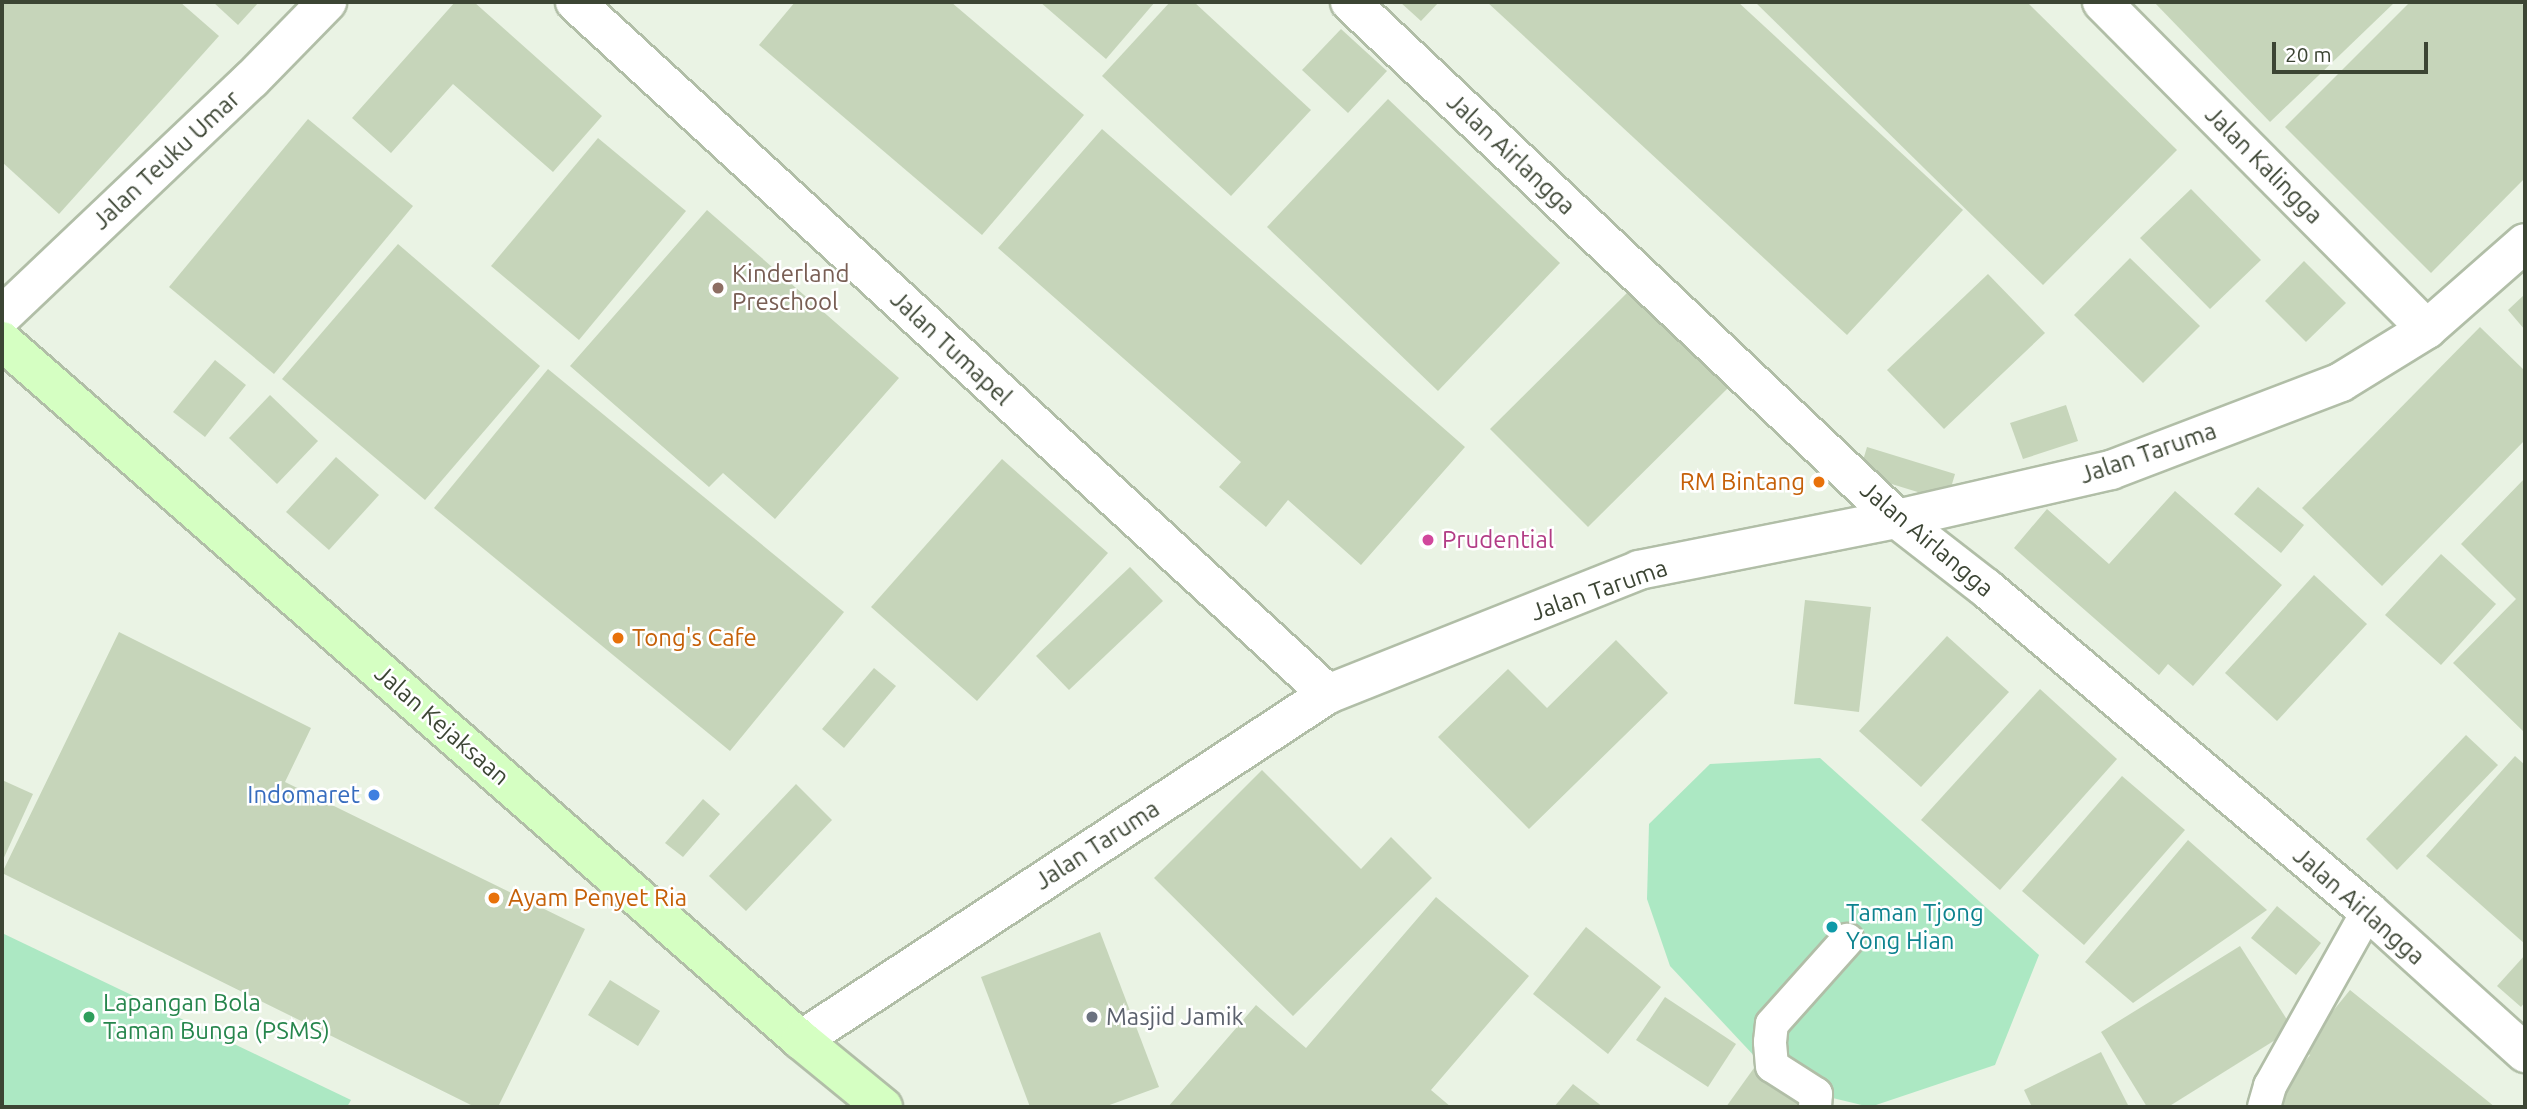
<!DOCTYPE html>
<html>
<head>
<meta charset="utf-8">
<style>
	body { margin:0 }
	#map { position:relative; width:2527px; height:1109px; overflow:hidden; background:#eaf3e4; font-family:Ubuntu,sans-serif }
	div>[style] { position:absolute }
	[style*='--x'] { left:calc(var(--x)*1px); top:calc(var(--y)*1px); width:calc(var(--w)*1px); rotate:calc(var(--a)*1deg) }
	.green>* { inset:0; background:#ace8c3 }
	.building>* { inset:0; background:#c6d5ba }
	.roads { filter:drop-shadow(2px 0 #b1bea7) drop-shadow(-2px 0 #b1bea7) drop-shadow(0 2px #b1bea7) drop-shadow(0 -2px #b1bea7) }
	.lane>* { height:32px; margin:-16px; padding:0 16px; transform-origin:16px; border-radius:16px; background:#fff }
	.street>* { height:38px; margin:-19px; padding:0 19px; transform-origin:19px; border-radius:19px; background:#fff }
	.secondary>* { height:38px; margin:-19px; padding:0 19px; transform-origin:19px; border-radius:19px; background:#d5ffc2 }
	.dots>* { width:19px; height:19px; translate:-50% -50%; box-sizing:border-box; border:4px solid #fff; border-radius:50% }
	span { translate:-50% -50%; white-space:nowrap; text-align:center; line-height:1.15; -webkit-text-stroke:5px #fff; paint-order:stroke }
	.street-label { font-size:24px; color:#3c4534 }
	.education-label { font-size:24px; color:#785e54 }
	.left { translate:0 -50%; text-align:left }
	.food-label { font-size:24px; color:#c56008 }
	.right { translate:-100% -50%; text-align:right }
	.hotel-label { font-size:24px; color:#b23c85 }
	.shop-label { font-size:24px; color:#366cbe }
	.culture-label { font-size:24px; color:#0d838f }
	.leisure-label { font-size:24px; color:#27864d }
	.worship-label { font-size:24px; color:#5b616d }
	.frame { position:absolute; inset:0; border:4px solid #3c4534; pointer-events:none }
	.scale { position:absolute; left:2272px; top:42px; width:156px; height:32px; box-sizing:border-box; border:4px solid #3c4534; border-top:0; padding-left:9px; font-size:21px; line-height:24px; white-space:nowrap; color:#3c4534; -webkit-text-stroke:5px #fff; paint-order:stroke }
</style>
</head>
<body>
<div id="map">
	<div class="green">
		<div style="clip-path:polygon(1820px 758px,2039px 955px,1995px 1065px,1870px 1107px,1816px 1094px,1758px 1060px,1670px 966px,1647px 899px,1649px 824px,1710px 764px)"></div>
		<div style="clip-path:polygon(2px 933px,351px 1100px,347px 1107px,2px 1107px)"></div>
	</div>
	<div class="building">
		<div style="clip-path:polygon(2px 2px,180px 2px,219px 36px,59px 214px,2px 162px)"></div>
		<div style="clip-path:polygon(213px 2px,259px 2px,238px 25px)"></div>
		<div style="clip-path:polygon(455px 2px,474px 2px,602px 116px,553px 172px,453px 84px,391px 153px,352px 118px)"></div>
		<div style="clip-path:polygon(795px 2px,951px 2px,1084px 115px,982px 235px,759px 45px)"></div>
		<div style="clip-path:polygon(1040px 2px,1155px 2px,1106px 59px)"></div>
		<div style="clip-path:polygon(1170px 2px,1194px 2px,1311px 110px,1231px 196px,1102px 76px)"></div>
		<div style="clip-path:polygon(1400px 2px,1439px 2px,1421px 21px)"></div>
		<div style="clip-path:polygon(1487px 2px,1738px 2px,1963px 210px,1847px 335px)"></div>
		<div style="clip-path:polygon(1755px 2px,2027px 2px,2177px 150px,2043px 285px)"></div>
		<div style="clip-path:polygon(2154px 2px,2395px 2px,2270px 122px)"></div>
		<div style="clip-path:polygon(2410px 2px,2520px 2px,2525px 7px,2525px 178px,2431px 273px,2285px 127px)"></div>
		<div style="clip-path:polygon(1341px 29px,1387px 71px,1348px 113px,1302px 70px)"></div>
		<div style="clip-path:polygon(1388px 99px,1560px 263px,1438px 391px,1267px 227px)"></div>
		<div style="clip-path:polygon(308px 119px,413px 206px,274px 374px,169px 287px)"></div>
		<div style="clip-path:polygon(1102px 129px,1465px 447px,1361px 565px,1288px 500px,1266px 527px,1219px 487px,1241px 462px,998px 248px)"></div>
		<div style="clip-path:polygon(598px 138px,686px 211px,579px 340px,491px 266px)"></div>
		<div style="clip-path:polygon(2191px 189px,2261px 260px,2210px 309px,2140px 238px)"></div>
		<div style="clip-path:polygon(707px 210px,899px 378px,775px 519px,723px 473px,709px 487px,570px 366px)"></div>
		<div style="clip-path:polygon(398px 244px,540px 366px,425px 500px,282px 379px)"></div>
		<div style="clip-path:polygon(2130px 258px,2200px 326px,2143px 383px,2074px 315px)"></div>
		<div style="clip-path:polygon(2304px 261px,2346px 303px,2306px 342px,2265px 301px)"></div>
		<div style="clip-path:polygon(1988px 274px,2045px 333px,1944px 429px,1887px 370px)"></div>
		<div style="clip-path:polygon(1632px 288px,1730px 386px,1588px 527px,1490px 429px)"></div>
		<div style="clip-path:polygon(2525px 294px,2525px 330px,2508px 310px)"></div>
		<div style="clip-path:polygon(2480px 327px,2525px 371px,2525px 440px,2382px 586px,2302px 508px)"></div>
		<div style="clip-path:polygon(215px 360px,246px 385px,205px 437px,173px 412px)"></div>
		<div style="clip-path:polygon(548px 369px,844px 612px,730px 751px,434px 508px)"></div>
		<div style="clip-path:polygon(270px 395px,318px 441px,277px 484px,229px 438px)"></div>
		<div style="clip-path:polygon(2066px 405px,2078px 441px,2023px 459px,2010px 423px)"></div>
		<div style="clip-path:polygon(1867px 447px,1955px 474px,1947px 501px,1859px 474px)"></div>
		<div style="clip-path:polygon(336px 457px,379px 495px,329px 550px,286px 512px)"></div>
		<div style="clip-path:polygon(1002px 459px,1108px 553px,977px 701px,871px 607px)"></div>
		<div style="clip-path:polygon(2525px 478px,2525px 733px,2453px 663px,2516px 599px,2461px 544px)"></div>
		<div style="clip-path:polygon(2258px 487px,2304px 525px,2281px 553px,2234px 514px)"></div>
		<div style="clip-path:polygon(2175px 491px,2282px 585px,2193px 686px,2168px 664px,2159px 675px,2014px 548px,2047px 509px,2109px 564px)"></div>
		<div style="clip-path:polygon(2441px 554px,2496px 604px,2441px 665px,2385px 615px)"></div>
		<div style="clip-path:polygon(1130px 567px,1163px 601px,1069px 690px,1036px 656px)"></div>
		<div style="clip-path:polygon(2314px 575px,2367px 624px,2277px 721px,2225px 673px)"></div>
		<div style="clip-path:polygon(1805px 600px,1871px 607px,1859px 712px,1794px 704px)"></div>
		<div style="clip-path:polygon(119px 632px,311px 728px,285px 782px,585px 929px,498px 1107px,475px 1107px,2px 873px)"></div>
		<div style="clip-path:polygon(1947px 636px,2009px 692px,1921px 787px,1859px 731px)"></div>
		<div style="clip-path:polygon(1616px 640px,1668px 693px,1529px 829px,1438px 737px,1508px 669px,1547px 708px)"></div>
		<div style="clip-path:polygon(874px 668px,896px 686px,844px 748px,822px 729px)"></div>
		<div style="clip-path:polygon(2040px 689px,2117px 759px,2000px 890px,1921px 820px)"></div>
		<div style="clip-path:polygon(2466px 735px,2498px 765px,2397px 870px,2366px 839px)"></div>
		<div style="clip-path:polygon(2515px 756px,2525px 765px,2525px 944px,2426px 856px)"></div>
		<div style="clip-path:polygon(1262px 770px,1361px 869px,1391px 837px,1432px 878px,1293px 1016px,1154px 878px)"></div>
		<div style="clip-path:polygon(2122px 776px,2185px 830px,2084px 945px,2022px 891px)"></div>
		<div style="clip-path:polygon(2px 780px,33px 794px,2px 862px)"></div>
		<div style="clip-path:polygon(796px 784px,832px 820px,746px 911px,709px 876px)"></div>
		<div style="clip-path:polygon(703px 799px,720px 814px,683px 857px,665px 843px)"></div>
		<div style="clip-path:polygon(2188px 840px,2267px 910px,2133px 1003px,2085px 962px)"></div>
		<div style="clip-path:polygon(1436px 897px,1529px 976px,1431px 1090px,1451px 1107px,1168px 1107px,1256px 1005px,1306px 1048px)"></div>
		<div style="clip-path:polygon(2277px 906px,2321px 943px,2296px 975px,2251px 938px)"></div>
		<div style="clip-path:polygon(1586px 927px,1661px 987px,1608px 1054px,1533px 994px)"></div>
		<div style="clip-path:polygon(1100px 932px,1159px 1087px,1104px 1107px,1030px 1107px,981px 977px)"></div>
		<div style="clip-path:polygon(2240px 946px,2293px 1029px,2168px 1107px,2147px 1107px,2101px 1032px)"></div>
		<div style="clip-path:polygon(2525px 955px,2525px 1002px,2521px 1007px,2497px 986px)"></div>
		<div style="clip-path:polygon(610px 980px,660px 1011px,638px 1046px,588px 1015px)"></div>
		<div style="clip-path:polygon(2350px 990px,2495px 1107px,2283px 1107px,2273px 1100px,2310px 1055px,2302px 1049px)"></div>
		<div style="clip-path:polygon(1665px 997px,1736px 1044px,1708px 1087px,1636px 1040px)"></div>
		<div style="clip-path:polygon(2101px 1052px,2129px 1107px,2032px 1107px,2024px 1090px)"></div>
		<div style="clip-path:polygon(1754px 1068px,1809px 1107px,1726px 1107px)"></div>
		<div style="clip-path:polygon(1573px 1084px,1603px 1107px,1554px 1107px)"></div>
	</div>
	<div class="roads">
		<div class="lane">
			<div style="--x:1815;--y:1107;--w:13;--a:-86"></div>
			<div style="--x:1816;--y:1094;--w:52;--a:-147.5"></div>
			<div style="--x:1772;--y:1066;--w:24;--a:-95"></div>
			<div style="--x:1770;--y:1042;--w:18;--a:-84"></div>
			<div style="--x:1772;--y:1024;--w:113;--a:-48.2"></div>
			<div style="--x:2264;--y:1107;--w:22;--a:-74"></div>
			<div style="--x:2270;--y:1086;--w:201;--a:-60.8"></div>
		</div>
		<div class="street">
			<div style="--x:575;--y:2;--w:1023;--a:42.58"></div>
			<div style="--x:1350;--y:2;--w:753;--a:43.38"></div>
			<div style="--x:1897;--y:519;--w:113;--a:37.8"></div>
			<div style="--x:1986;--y:588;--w:500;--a:40.22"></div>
			<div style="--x:2368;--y:911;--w:212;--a:42.1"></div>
			<div style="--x:2102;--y:2;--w:461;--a:45.2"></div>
			<div style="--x:2;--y:316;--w:343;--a:-43.5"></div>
			<div style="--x:251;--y:80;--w:109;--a:-45.7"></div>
			<div style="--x:801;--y:1040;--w:630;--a:-33.29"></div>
			<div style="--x:1328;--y:694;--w:335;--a:-21.7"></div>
			<div style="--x:1639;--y:570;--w:263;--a:-11.2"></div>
			<div style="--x:1897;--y:519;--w:220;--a:-12.9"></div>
			<div style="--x:2111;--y:470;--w:246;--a:-20.9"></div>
			<div style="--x:2341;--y:382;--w:101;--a:-31.6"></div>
			<div style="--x:2427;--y:329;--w:130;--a:-41.3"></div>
		</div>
		<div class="secondary">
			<div style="--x:2;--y:341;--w:1062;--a:41.18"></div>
			<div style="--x:801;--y:1040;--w:106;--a:39.3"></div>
		</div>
	</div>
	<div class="dots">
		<div style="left:718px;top:288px;background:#8d6e63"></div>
		<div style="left:1819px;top:482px;background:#e8710a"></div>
		<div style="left:1428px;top:540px;background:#d1479c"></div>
		<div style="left:618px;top:638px;background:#e8710a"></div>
		<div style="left:374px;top:795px;background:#3f7fe0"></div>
		<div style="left:494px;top:898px;background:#e8710a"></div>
		<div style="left:1832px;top:927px;background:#0f9aa8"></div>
		<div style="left:89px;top:1017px;background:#2e9e5b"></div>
		<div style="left:1092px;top:1017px;background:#6b7280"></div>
	</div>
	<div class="street-label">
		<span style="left:1511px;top:154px;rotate:43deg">Jalan Airlangga</span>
		<span style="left:166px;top:160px;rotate:-43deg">Jalan Teuku Umar</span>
		<span style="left:2264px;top:165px;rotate:45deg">Jalan Kalingga</span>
		<span style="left:951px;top:348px;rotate:43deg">Jalan Tumapel</span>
		<span style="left:2148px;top:453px;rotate:-19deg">Jalan Taruma</span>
		<span style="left:1927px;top:539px;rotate:40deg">Jalan Airlangga</span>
		<span style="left:1599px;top:590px;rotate:-19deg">Jalan Taruma</span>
		<span style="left:442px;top:725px;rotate:41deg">Jalan Kejaksaan</span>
		<span style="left:1097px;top:845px;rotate:-33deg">Jalan Taruma</span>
		<span style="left:2359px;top:906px;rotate:41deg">Jalan Airlangga</span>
	</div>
	<div class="education-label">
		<span class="left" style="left:732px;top:288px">Kinderland<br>Preschool</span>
	</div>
	<div class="food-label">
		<span class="right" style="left:1805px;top:482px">RM Bintang</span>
		<span class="left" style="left:632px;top:638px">Tong's Cafe</span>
		<span class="left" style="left:508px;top:898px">Ayam Penyet Ria</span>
	</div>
	<div class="hotel-label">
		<span class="left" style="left:1442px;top:540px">Prudential</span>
	</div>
	<div class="shop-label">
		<span class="right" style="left:360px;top:795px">Indomaret</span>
	</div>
	<div class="culture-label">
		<span class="left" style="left:1846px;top:927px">Taman Tjong<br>Yong Hian</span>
	</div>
	<div class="leisure-label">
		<span class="left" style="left:103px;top:1017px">Lapangan Bola<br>Taman Bunga (PSMS)</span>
	</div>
	<div class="worship-label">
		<span class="left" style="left:1106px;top:1017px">Masjid Jamik</span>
	</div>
	<div class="frame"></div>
	<div class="scale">20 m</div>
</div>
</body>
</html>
